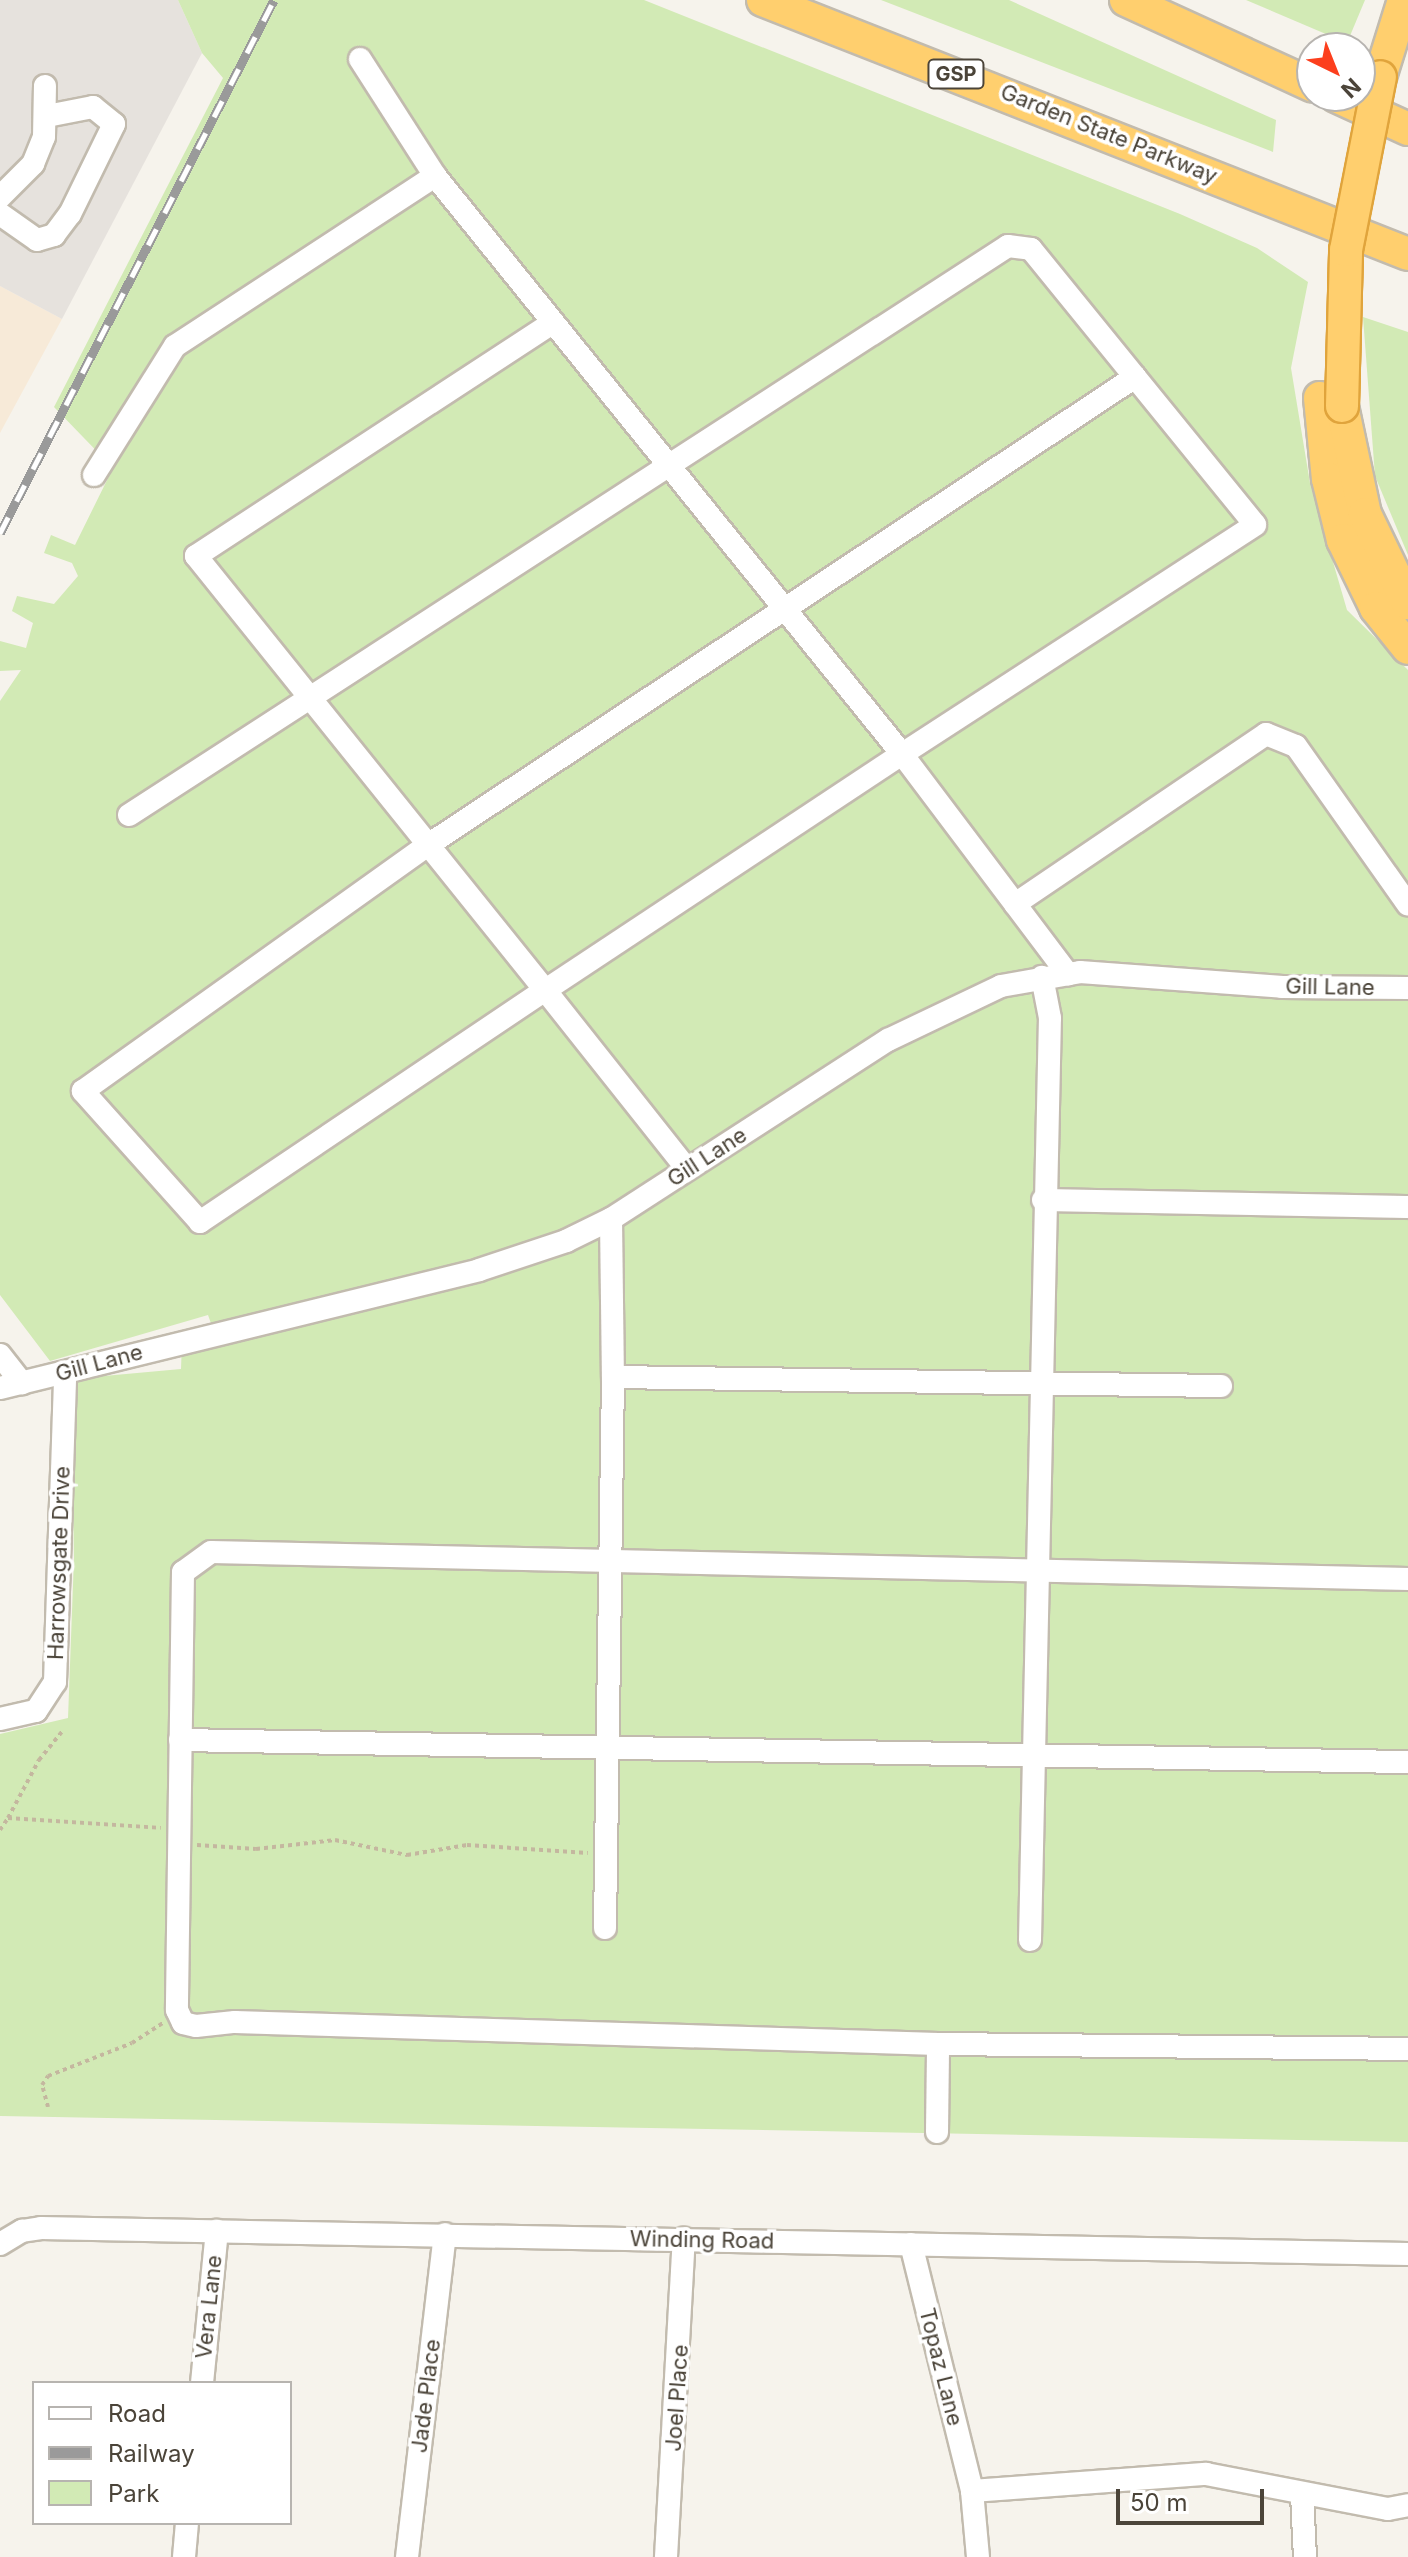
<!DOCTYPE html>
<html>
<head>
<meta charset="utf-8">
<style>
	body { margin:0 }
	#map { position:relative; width:1408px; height:2557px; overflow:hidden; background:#f6f3ec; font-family:Inter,sans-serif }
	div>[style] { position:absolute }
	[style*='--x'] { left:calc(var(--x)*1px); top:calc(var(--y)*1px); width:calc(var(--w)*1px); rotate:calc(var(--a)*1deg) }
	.commercial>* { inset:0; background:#f7ead8 }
	.industrial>* { inset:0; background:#e6e2dd }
	.green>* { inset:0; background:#d2eab5 }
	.path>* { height:4px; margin-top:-2px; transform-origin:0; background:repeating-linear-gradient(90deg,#c4b79f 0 4px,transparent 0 8px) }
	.roads { filter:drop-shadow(2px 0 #c2bbae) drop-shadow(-2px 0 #c2bbae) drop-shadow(0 2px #c2bbae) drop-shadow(0 -2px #c2bbae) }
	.minor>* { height:22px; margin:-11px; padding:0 11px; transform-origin:11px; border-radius:11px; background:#fff }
	.highway>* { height:32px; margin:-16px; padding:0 16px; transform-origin:16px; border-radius:16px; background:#ffcf6e }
	.rail>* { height:9px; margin-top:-4.5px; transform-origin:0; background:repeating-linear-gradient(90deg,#fff 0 18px,#9a9a9a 0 36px); box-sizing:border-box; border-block:2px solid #9a9a9a }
	.bridges { filter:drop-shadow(2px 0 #e0a43c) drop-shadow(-2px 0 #e0a43c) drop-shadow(0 2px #e0a43c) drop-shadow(0 -2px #e0a43c) }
	.highway-bridge>* { height:32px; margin:-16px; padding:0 16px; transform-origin:16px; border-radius:16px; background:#ffcf6e }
	span { translate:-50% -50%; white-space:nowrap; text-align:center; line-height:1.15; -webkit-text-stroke:7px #fff; paint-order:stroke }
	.shield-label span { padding:2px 6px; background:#fff; border:2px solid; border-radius:6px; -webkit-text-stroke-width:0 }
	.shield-label { font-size:20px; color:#4b4439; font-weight:700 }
	.street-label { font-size:22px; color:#4b4439 }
	.legend { position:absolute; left:32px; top:2381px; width:260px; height:144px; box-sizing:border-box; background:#fff; border:2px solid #b7b4b0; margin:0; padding:10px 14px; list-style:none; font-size:24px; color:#4b4439 }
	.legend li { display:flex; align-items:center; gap:16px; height:40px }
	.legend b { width:40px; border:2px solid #b7b4b0 }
	.north { position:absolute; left:1296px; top:32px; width:80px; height:80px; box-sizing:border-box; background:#fff; border:2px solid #b7b4b0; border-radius:50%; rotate:137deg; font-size:22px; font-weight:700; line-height:32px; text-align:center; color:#4b4439 }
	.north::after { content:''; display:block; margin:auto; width:28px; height:36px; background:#fc3f1d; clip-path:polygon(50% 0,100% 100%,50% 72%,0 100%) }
	.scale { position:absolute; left:1116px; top:2489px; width:148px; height:36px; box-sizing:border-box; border:4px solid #4b4439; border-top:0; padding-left:10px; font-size:24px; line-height:28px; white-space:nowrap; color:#4b4439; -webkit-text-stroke:6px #fff; paint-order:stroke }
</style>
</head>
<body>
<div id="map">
	<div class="commercial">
		<div style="clip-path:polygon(0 286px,62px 319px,0 433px)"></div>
	</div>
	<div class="industrial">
		<div style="clip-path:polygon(0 0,178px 0,202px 53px,62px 319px,0 286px)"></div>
	</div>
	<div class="green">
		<div style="clip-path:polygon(178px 0,644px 0,1180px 214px,1257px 248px,1308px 282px,1291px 368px,1310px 483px,1347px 610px,1408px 670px,1408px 2142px,0 2116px,0 1734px,68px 1718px,74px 1558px,71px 1379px,181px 1369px,182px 1341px,213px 1329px,208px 1315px,50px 1361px,0 1295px,0 701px,21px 670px,0 671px,0 641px,26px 648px,33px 623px,12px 611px,17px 596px,54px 604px,78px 576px,72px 563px,44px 553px,51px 535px,75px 545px,113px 468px,54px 407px,223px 78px,202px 53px)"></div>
		<div style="clip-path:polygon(881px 0,1009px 0,1276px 120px,1273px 152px)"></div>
		<div style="clip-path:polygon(1246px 0,1365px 0,1347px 43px)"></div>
		<div style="clip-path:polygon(1363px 317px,1408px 332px,1408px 555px,1375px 476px)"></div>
	</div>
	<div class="path">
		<div style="--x:8;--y:1818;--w:66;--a:-61.9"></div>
		<div style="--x:39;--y:1760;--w:38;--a:-51"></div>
		<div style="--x:0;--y:1830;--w:14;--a:-56"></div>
		<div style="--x:8;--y:1818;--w:153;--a:3.7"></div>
		<div style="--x:197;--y:1845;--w:59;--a:3.9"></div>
		<div style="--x:256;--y:1849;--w:80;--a:-6.5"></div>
		<div style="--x:335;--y:1840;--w:74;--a:11.8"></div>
		<div style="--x:407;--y:1855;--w:61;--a:-9.5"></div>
		<div style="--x:467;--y:1845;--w:121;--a:3.8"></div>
		<div style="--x:48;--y:2107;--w:23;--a:-105"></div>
		<div style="--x:42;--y:2085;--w:11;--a:-56"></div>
		<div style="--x:48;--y:2076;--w:90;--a:-21.4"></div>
		<div style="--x:132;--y:2043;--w:37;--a:-33"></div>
	</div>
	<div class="roads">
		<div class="minor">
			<div style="--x:360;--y:59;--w:139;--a:57.3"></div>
			<div style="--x:435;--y:176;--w:743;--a:51.06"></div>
			<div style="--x:902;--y:754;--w:428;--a:146.5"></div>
			<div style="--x:545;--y:990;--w:557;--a:-128.8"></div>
			<div style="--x:196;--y:556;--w:427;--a:-33.2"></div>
			<div style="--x:0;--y:197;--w:47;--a:-45"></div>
			<div style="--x:33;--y:164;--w:29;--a:-68"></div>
			<div style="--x:44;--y:137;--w:51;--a:-88.9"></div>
			<div style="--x:0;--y:214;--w:45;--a:35.1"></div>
			<div style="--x:37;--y:240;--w:18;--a:-16"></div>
			<div style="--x:54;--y:235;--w:26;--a:-53"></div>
			<div style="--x:70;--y:214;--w:100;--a:-63.9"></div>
			<div style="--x:114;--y:124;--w:27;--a:-141"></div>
			<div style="--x:93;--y:107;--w:47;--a:168.9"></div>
			<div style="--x:94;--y:475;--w:152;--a:-57.9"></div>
			<div style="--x:175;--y:346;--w:311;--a:-33.2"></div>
			<div style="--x:129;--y:815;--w:1047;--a:-32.92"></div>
			<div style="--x:1008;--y:246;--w:23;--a:7"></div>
			<div style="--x:1031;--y:249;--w:355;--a:50.9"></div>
			<div style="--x:1255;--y:525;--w:421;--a:147"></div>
			<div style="--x:902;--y:754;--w:276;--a:53"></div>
			<div style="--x:1015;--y:904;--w:303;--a:-34.1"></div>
			<div style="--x:1266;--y:734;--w:32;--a:22"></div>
			<div style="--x:1296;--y:746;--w:194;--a:54.8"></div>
			<div style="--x:687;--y:1169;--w:228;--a:-128.4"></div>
			<div style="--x:545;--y:990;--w:416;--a:146.1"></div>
			<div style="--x:200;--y:1222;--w:176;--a:-131.8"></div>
			<div style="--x:83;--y:1091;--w:424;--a:-35.5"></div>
			<div style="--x:428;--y:845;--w:848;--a:-33.5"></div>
			<div style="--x:1043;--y:1200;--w:365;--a:1.1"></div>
			<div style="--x:611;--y:1219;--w:158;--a:89.3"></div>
			<div style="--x:613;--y:1377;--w:608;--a:0.85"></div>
			<div style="--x:0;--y:1355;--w:36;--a:52"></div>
			<div style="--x:0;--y:1388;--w:493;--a:-13.8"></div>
			<div style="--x:479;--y:1270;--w:92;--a:-18.4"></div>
			<div style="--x:566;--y:1241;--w:50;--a:-26.1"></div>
			<div style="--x:611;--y:1219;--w:330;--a:-32.9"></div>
			<div style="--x:888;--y:1040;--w:125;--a:-25.5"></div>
			<div style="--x:1001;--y:986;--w:80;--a:-10"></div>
			<div style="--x:1080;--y:972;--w:203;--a:4.2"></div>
			<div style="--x:1282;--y:987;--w:126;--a:0.5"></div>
			<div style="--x:1408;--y:1579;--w:1197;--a:-178.71"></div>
			<div style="--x:211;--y:1552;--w:34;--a:144"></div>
			<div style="--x:183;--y:1572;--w:438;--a:90.8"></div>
			<div style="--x:177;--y:2010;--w:14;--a:65"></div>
			<div style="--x:183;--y:2023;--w:13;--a:13"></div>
			<div style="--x:196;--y:2026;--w:39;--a:-6"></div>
			<div style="--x:235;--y:2022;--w:703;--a:1.79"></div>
			<div style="--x:938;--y:2044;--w:470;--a:0.6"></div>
			<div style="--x:0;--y:1719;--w:37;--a:-13"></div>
			<div style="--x:36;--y:1711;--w:35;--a:-57"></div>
			<div style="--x:55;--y:1682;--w:309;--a:-88.1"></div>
			<div style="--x:180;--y:1740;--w:1228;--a:1.03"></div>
			<div style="--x:605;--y:1928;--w:551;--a:-89.17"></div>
			<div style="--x:1030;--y:1940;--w:922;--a:-88.76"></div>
			<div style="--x:1050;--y:1018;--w:42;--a:-101"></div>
			<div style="--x:937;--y:2132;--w:88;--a:-89.3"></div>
			<div style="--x:0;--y:2244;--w:26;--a:-31"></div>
			<div style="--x:22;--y:2231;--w:19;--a:-9"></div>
			<div style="--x:41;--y:2228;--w:1367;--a:1.09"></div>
			<div style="--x:911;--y:2244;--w:254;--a:76.1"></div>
			<div style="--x:972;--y:2491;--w:66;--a:84.8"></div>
			<div style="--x:202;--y:2383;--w:153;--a:-84.4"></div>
			<div style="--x:972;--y:2491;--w:235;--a:-4.2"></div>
			<div style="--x:1206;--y:2474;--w:185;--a:10.9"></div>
			<div style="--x:1388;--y:2509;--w:20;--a:-11"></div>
			<div style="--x:1302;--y:2494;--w:63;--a:87.3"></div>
			<div style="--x:184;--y:2557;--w:34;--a:-85"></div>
			<div style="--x:407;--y:2557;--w:325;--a:-83.3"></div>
			<div style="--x:666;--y:2557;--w:319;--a:-86.8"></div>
		</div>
		<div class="highway">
			<div style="--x:763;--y:0;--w:693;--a:21.49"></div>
			<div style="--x:1126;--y:0;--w:205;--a:24.6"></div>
			<div style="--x:1380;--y:77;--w:81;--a:-72.7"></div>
			<div style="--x:1336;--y:96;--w:79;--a:24.6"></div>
			<div style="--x:1320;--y:398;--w:81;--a:84.4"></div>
			<div style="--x:1328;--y:479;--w:63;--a:76.2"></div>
			<div style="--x:1343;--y:540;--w:76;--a:64.1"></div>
			<div style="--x:1376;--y:608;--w:51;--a:51.3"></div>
			<div style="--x:1342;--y:406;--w:110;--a:78"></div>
			<div style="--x:1365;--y:514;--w:99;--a:64.2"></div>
		</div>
	</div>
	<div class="rail">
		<div style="--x:0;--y:533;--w:599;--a:-62.79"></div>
	</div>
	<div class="bridges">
		<div class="highway-bridge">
			<div style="--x:1342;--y:406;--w:156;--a:-88.5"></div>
			<div style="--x:1346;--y:250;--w:176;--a:-78.9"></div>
		</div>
	</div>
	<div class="shield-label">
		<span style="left:956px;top:74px">GSP</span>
	</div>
	<div class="street-label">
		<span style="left:1109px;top:134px;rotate:22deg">Garden State Parkway</span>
		<span style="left:1330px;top:987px;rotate:1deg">Gill Lane</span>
		<span style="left:707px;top:1157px;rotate:-33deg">Gill Lane</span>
		<span style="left:99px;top:1363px;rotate:-15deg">Gill Lane</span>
		<span style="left:59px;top:1563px;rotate:-88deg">Harrowsgate Drive</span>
		<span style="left:702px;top:2240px;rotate:1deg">Winding Road</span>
		<span style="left:209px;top:2307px;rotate:-84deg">Vera Lane</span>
		<span style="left:941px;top:2367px;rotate:76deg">Topaz Lane</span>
		<span style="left:426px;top:2396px;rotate:-83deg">Jade Place</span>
		<span style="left:677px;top:2398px;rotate:-86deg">Joel Place</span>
	</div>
	<ul class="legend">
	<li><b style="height:10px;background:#fff"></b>Road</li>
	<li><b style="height:10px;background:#9a9a9a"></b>Railway</li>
	<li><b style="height:22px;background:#d2eab5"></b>Park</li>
	</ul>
	<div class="north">N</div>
	<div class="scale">50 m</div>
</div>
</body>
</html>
